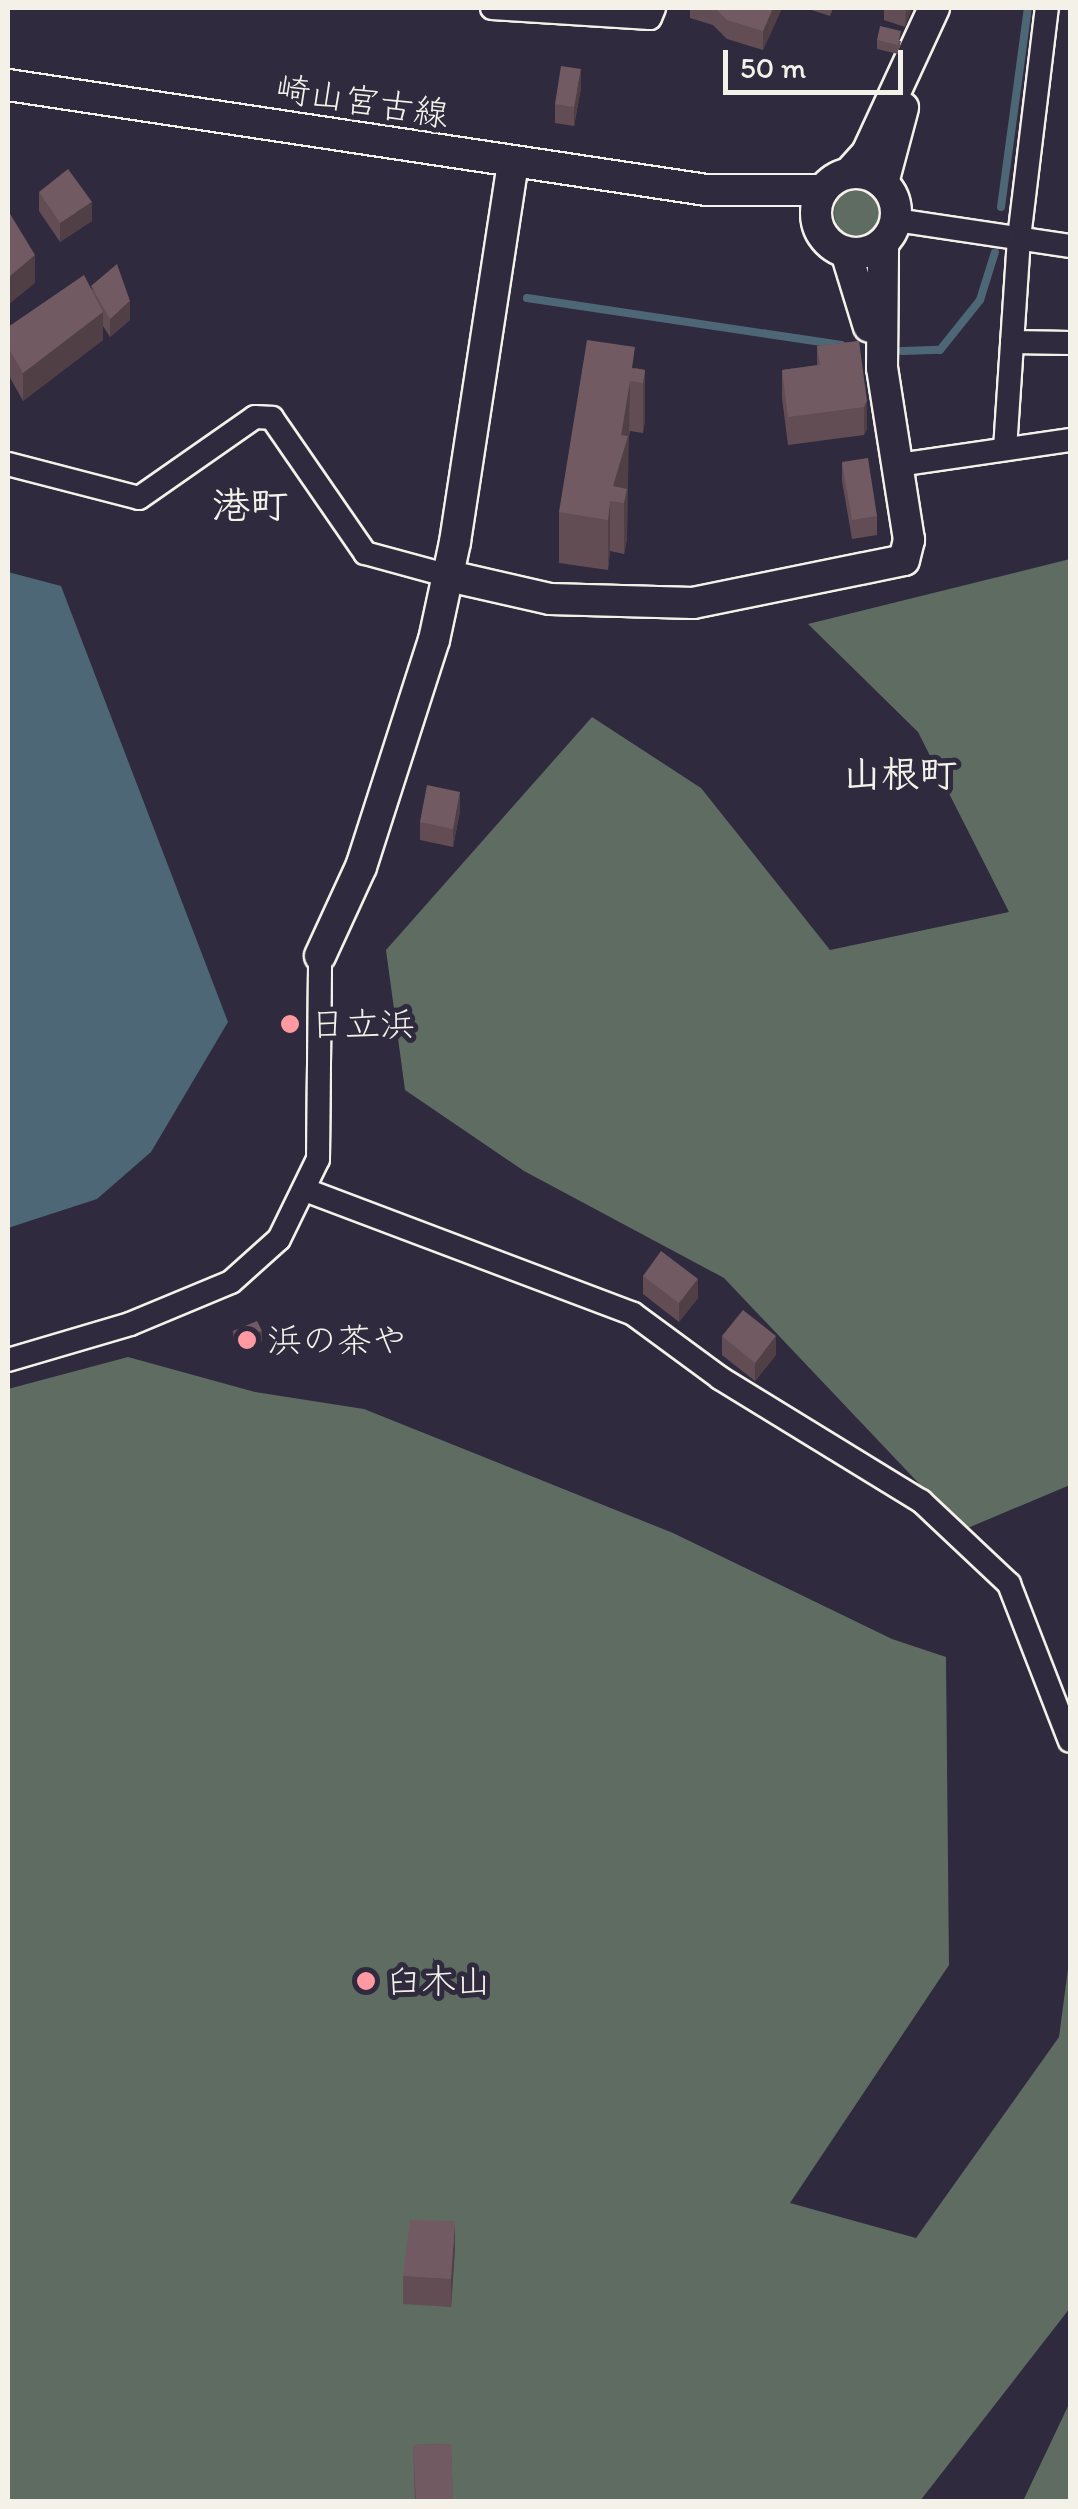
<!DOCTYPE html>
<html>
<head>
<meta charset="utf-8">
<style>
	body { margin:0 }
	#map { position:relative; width:1078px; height:2509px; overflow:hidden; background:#2f2a3d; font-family:Itim,"Klee One",sans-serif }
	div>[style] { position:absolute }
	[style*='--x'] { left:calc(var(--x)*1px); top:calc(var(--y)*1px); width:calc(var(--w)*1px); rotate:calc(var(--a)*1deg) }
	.green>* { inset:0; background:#5f6c62 }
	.round { border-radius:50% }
	.water>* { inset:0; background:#4e6776 }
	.stream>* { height:8px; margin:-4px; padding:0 4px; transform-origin:4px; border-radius:4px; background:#4e6776 }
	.roads { filter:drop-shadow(2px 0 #f4f1e8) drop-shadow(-2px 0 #f4f1e8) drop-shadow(0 2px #f4f1e8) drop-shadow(0 -2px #f4f1e8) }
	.street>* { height:22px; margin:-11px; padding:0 11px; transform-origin:11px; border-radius:11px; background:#2f2a3d }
	.secondary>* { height:30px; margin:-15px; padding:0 15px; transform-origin:15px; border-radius:15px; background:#2f2a3d }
	.secondary>.ring { margin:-15px; padding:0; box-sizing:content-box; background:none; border:30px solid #2f2a3d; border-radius:50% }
	.wall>* { inset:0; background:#624d55 }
	.shaded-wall>* { inset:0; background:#503f45 }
	.building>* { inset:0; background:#725a63 }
	.dots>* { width:28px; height:28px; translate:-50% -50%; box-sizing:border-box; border:5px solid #2f2a3d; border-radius:50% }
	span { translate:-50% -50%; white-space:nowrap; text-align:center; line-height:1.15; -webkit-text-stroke:10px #2f2a3d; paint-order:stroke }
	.street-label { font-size:35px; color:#f4f1e8 }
	.poi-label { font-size:35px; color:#f4f1e8 }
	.left { translate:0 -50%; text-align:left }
	.neighbourhood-label { font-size:38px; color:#f4f1e8; font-weight:700 }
	.frame { position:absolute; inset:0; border:10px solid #f4f1e8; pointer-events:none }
	.scale { position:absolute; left:723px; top:50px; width:180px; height:45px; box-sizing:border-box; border:5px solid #f4f1e8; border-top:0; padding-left:12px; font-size:30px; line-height:35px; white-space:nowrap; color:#f4f1e8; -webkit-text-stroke:8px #2f2a3d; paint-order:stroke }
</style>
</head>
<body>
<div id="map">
	<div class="green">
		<div class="round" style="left:834px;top:190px;width:46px;height:46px"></div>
		<div style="clip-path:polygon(1070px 559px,1070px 1485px,963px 1530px,724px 1278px,524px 1171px,405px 1090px,386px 950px,592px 717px,701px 788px,830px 950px,1009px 912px,918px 732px,808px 624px)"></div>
		<div style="clip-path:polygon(128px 1357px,255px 1392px,364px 1409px,673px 1533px,892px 1639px,946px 1657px,949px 1965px,790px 2203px,916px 2238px,1059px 2037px,1070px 1954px,1070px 2308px,920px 2501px,8px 2502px,8px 1389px)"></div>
		<div style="clip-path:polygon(1070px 2402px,1070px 2501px,1023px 2501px)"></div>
	</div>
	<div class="water">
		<div style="clip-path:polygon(8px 572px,61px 586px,228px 1022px,151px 1152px,97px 1199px,8px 1228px)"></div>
	</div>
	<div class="stream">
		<div style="--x:1001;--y:207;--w:201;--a:-82.3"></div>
		<div style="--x:527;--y:298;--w:318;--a:8.5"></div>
		<div style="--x:902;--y:351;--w:38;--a:-2"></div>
		<div style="--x:940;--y:350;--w:64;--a:-51.3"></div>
		<div style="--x:980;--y:300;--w:50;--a:-72.6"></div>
	</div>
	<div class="roads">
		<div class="street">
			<div style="--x:492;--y:8;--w:158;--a:3.6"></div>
			<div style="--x:650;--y:18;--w:11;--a:-68"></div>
			<div style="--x:896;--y:220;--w:176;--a:8.5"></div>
			<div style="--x:1012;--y:342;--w:58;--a:1"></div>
			<div style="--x:1005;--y:449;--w:211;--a:-86.2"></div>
			<div style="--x:1019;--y:238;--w:232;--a:-83.1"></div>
			<div style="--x:8;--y:464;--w:135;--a:14.5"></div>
			<div style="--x:139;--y:498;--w:141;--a:-34.9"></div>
			<div style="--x:255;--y:417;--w:17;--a:3"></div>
			<div style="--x:272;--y:418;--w:164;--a:55.4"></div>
			<div style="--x:365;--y:553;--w:87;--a:15.3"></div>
			<div style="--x:898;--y:465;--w:174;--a:-8.3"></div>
			<div style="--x:308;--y:1191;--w:347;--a:20.7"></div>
			<div style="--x:633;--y:1314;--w:108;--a:36.3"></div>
			<div style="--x:720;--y:1378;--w:236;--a:31.5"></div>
			<div style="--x:921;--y:1501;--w:121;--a:43.3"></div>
			<div style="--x:1009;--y:1584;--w:168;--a:68.8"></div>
			<div style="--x:8;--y:1360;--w:127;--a:-16.4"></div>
			<div style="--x:130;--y:1324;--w:109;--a:-22.6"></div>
			<div style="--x:231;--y:1282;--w:64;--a:-41.9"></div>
			<div style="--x:279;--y:1239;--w:89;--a:-64"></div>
			<div style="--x:318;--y:1159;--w:203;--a:-89.4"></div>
		</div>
		<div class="secondary">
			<div style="--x:8;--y:85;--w:706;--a:8.55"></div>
			<div style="--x:706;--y:190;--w:117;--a:0"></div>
			<div class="ring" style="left:816px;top:173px;width:50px;height:50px"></div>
			<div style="--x:849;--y:173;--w:27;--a:-48"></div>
			<div style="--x:867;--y:153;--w:160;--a:-65.2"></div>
			<div style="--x:883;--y:183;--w:78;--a:-75.1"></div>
			<div style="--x:846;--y:252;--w:78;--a:73"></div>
			<div style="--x:449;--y:576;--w:104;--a:12.8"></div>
			<div style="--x:550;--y:599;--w:143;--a:1.6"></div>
			<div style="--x:693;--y:603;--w:215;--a:-11.5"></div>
			<div style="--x:904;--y:560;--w:21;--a:-76"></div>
			<div style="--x:909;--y:540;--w:174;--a:-98.9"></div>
			<div style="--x:882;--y:368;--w:125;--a:-89.5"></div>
			<div style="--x:320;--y:956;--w:98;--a:-65.3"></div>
			<div style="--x:361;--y:867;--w:238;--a:-72.2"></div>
			<div style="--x:434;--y:640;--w:100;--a:-77.9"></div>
			<div style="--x:455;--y:542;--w:384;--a:-81.3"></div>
		</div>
	</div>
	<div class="wall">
		<div style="clip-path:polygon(690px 8px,782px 8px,763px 50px,727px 39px,713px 25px,690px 18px)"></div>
		<div style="clip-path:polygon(805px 8px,833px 8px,830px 16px)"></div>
		<div style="clip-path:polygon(884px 8px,912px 8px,905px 27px,884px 20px)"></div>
		<div style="clip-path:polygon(877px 40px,901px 41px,898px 54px,877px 49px)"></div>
		<div style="clip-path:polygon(581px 88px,574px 126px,555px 123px,555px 104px)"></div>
		<div style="clip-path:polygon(39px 192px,92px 221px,60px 242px,39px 211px)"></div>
		<div style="clip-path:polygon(91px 288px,130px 320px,110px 337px,103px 326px,103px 340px,23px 401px,8px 374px,8px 327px)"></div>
		<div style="clip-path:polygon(859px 341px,867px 429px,864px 435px,788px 445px,782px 398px,782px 370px,817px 365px,817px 346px)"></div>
		<div style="clip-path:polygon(635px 368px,645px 370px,645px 421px,643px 433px,630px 431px,628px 444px,627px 539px,624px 554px,610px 551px,608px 570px,559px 563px,559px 512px)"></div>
		<div style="clip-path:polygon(842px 462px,877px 516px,877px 535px,852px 539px,842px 481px)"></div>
		<div style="clip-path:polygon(460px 811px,453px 847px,420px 840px,420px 822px)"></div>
		<div style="clip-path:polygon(643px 1276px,698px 1298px,679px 1322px,643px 1294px)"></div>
		<div style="clip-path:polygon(233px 1331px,262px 1341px,238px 1350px,233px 1340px)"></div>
		<div style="clip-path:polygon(722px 1336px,776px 1355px,755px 1381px,722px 1355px)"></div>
		<div style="clip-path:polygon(455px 2249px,451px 2307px,403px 2304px,403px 2276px)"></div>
		<div style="clip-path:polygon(451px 2444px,453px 2502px,415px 2502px,413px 2445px)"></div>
	</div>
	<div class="shaded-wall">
		<div style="clip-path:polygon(773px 8px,782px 8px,763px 50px,763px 31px)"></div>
		<div style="clip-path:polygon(906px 8px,912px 8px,905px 27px)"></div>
		<div style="clip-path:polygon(581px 69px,581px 88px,574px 126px,574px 107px)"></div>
		<div style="clip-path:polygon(92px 202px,92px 221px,60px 242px,60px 223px)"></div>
		<div style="clip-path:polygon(35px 255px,35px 283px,8px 305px,8px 278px)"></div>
		<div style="clip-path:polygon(130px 301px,130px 320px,110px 337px,110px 319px)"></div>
		<div style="clip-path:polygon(103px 312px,103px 340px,23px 401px,23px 373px)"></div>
		<div style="clip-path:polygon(645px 370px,645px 421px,643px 433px,643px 383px)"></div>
		<div style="clip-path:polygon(630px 381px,627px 539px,624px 554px,624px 503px,613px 486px)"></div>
		<div style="clip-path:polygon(867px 401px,867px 429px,864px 435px,864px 407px)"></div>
		<div style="clip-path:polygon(610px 501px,610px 551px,608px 570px,608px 520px)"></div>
		<div style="clip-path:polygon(460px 792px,460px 811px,453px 847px,453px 829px)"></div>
		<div style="clip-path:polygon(698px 1279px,698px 1298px,679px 1322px,679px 1303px)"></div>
		<div style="clip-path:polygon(262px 1331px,262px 1341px,238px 1350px,238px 1341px)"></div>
		<div style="clip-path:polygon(776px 1336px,776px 1355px,755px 1381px,755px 1363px)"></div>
		<div style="clip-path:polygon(455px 2221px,455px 2249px,451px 2307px,451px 2279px)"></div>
	</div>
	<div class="building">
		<div style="clip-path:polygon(715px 8px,773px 8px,763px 31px,727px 20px)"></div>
		<div style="clip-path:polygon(880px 26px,901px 31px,898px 45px,877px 40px)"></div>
		<div style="clip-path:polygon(561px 66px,581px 69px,574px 107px,555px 104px)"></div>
		<div style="clip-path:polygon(68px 169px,92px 202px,60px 223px,39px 192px)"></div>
		<div style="clip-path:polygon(8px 212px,9px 212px,35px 255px,8px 278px)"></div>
		<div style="clip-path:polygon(117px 264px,130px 301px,110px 319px,91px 286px)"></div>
		<div style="clip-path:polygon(84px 275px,103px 312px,23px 373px,8px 347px,8px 327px)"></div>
		<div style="clip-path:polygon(587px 340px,635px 347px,632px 368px,645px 370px,643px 383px,630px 381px,621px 435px,628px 436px,613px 486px,627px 489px,624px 503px,610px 501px,608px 520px,559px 512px)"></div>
		<div style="clip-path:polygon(859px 341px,867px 401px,864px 407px,788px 417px,782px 370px,820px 365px,817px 346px)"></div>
		<div style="clip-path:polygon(868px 458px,877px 516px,852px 520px,842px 462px)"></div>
		<div style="clip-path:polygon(427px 785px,460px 792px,453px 829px,420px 822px)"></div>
		<div style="clip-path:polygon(661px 1251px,698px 1279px,679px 1303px,643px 1276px)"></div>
		<div style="clip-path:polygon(743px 1310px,776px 1336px,755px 1363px,722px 1336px)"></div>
		<div style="clip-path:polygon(257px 1321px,262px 1331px,238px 1341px,233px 1331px)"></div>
		<div style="clip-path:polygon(410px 2220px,455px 2221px,451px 2279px,403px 2276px)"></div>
		<div style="clip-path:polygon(451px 2444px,453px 2499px,416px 2500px,413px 2445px)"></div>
	</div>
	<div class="dots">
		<div style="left:290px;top:1024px;background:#ff9aa2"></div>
		<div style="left:247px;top:1340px;background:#ff9aa2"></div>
		<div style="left:366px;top:1981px;background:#ff9aa2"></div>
	</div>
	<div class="street-label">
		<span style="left:362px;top:101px;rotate:9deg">崎山宮古線</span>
	</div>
	<div class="poi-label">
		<span class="left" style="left:310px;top:1024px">日立浜</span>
		<span class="left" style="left:267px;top:1340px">浜の茶や</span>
		<span class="left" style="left:386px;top:1981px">臼木山</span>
	</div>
	<div class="neighbourhood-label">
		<span style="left:250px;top:506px">港町</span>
		<span style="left:900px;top:775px">山根町</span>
	</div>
	<div class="frame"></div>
	<div class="scale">50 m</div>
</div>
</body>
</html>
